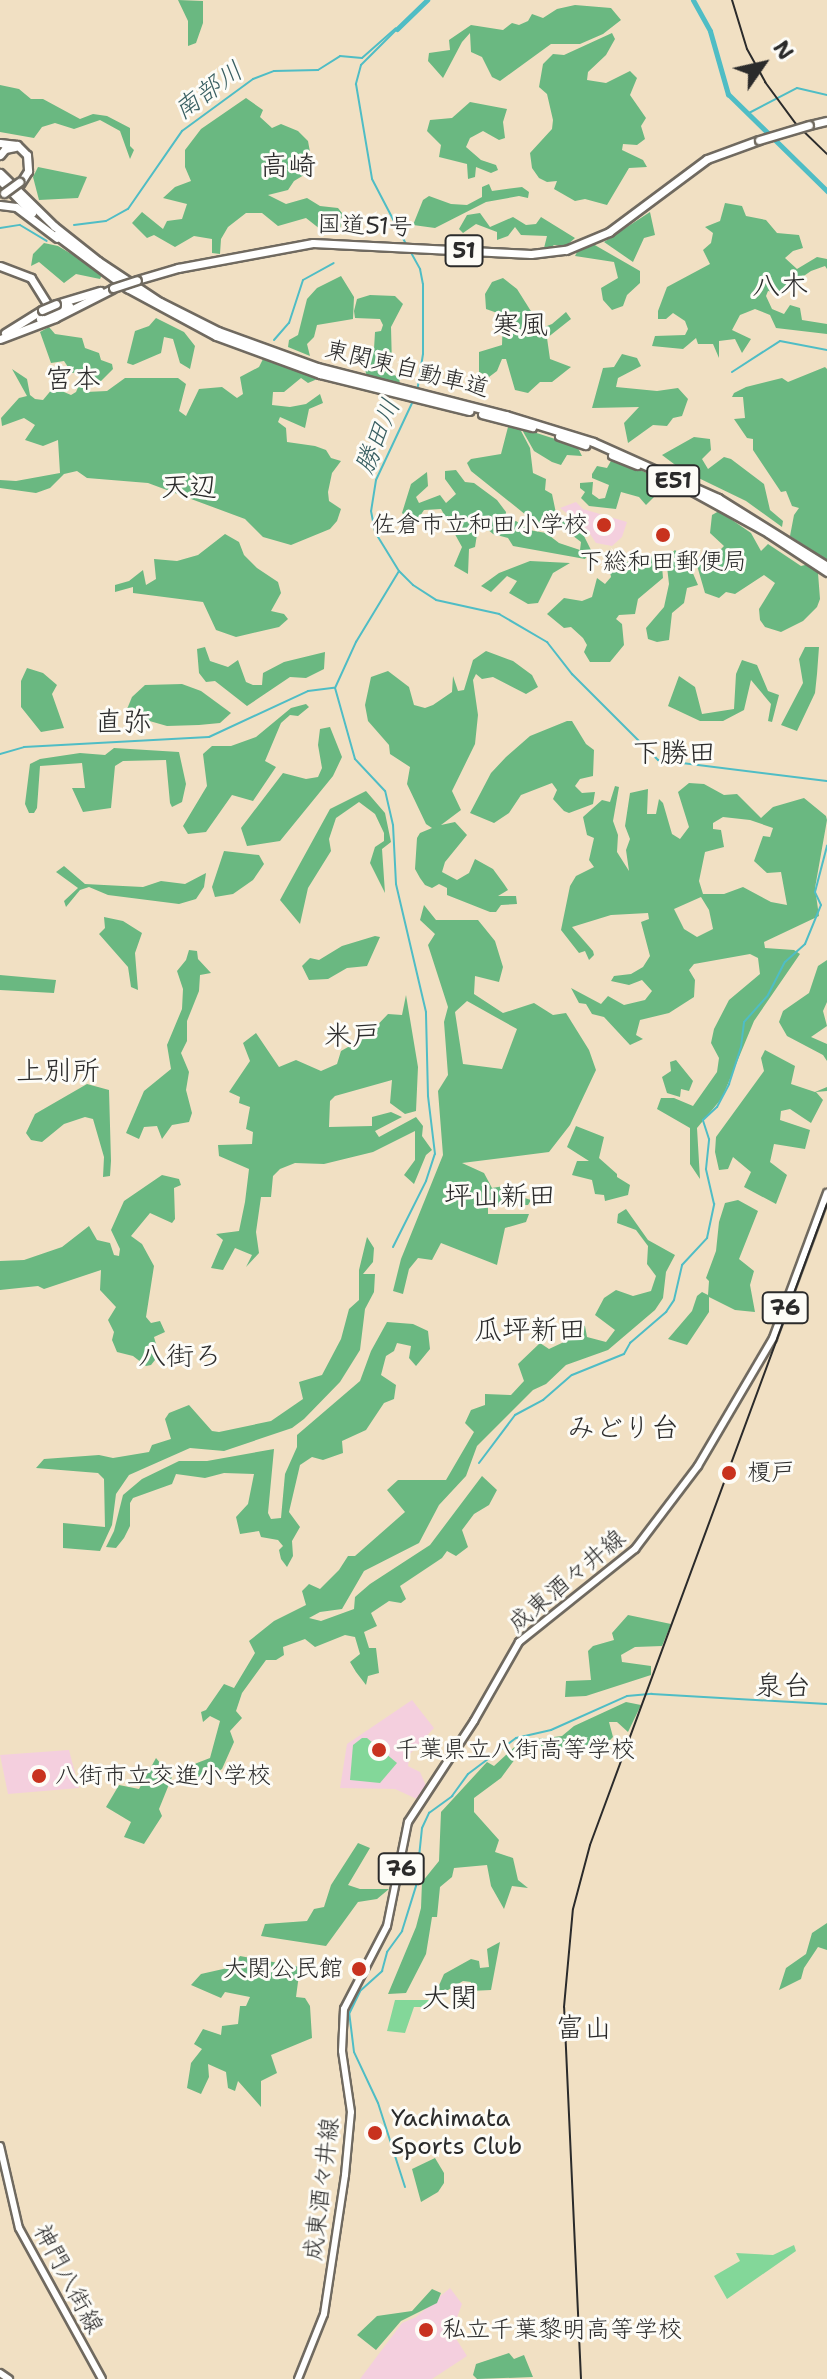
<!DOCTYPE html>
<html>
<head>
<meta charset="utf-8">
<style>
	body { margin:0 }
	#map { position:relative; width:827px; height:2379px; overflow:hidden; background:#f1e0c3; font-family:"Shantell Sans","Klee One",sans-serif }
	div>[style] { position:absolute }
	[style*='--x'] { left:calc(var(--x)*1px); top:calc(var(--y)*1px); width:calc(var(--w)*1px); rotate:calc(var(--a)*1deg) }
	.built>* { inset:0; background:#f4cfde }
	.green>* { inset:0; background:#83d799 }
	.forest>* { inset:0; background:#6ab881 }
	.stream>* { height:2px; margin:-1px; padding:0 1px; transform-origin:1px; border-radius:1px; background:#4fbdc5 }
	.river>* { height:5px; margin:-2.5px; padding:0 2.5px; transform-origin:2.5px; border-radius:2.5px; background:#4fbdc5 }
	.roads { filter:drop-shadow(2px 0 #706a60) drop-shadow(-2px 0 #706a60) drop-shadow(0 2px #706a60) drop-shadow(0 -2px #706a60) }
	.major>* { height:6px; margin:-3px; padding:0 3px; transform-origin:3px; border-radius:3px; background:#fff }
	.highway>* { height:7px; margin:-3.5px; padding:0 3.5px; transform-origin:3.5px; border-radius:3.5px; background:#fff }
	.rail>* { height:2px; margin:-1px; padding:0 1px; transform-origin:1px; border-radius:1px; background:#2b2b2b }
	.bridges { filter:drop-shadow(2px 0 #706a60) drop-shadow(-2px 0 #706a60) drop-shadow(0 2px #706a60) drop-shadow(0 -2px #706a60) }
	.highway-bridge>* { height:7px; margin:-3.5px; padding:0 3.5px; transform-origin:3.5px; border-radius:3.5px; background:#fff }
	.dots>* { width:22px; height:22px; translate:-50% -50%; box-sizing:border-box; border:4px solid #fdfcf7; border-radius:50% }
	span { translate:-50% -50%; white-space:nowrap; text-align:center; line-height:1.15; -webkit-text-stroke:6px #fdfcf7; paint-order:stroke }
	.shield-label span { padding:2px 6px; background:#fdfcf7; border:2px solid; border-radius:6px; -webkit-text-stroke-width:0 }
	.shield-label { font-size:22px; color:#2b2b2b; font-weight:700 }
	.street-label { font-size:24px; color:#2b2b2b }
	.poi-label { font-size:24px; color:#2b2b2b }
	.right { translate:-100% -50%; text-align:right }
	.left { translate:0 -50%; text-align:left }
	.water-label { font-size:26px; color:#385e61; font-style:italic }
	.quarter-label { font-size:28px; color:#2b2b2b }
	.north { position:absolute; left:723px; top:24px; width:80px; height:80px; -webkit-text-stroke:6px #fdfcf7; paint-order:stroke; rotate:56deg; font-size:22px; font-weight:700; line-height:32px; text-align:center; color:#2b2b2b }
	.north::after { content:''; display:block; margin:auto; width:28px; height:36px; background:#2b2b2b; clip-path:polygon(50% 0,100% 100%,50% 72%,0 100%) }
</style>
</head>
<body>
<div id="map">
	<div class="built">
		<div style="clip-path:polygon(576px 502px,583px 509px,627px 522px,622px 537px,612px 546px,596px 543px,586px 528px,560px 508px)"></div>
		<div style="clip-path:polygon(412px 1700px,434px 1728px,410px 1754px,408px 1766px,420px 1772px,427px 1788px,419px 1800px,395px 1789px,340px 1788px,347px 1744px)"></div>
		<div style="clip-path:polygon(69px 1750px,79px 1788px,8px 1794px,0 1755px)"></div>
		<div style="clip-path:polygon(450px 2288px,462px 2304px,455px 2323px,455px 2337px,467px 2356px,432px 2379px,360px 2379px,402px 2323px,416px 2317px)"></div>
	</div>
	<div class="green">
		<div style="clip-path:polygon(362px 1738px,367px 1738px,397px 1763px,380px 1783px,350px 1780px,353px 1745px)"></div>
		<div style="clip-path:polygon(395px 2000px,429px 2000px,428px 2007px,414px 2007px,405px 2033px,387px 2031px)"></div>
		<div style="clip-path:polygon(794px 2245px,796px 2251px,727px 2299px,714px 2276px,740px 2261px,736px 2253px,773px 2255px)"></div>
	</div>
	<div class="forest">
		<div style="clip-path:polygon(178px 0,203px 1px,203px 23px,196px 43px,188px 46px,188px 21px)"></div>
		<div style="clip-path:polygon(575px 5px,611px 8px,621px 20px,603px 34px,580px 44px,551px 44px,500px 81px,492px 77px,482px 57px,471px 52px,470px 33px,462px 42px,443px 78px,428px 61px,429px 53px,450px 50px,449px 40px,471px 25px,503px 30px,512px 23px,519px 25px,528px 21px,532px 14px,543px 18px,557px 9px)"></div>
		<div style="clip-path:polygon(612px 33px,615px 39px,606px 55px,588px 72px,587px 80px,606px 83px,630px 71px,637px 78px,630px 95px,646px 118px,641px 126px,645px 139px,637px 145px,623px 144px,622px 150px,643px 160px,647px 167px,629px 168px,607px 205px,585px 199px,575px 201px,554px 189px,557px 181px,547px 182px,539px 178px,532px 168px,530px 153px,552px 129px,553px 120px,547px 94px,539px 87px,543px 64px,553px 54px,564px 55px)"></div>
		<div style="clip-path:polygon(0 85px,19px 89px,31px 99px,43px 99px,80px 119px,93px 114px,107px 116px,130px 128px,130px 146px,134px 150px,130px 159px,120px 131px,100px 120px,74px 129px,55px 123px,42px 127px,34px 138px,0 132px)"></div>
		<div style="clip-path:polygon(246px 98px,263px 110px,260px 117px,272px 128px,281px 124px,298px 131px,308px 141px,312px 163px,309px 172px,294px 181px,288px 190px,268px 195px,286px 204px,307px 198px,320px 206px,338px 208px,342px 213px,341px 227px,325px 233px,306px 218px,278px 226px,262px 213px,246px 213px,228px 227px,221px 239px,220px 254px,212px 253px,212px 239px,194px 236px,175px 247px,154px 235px,147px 238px,132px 223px,142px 212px,163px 229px,167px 221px,182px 219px,187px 204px,163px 198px,175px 187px,191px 181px,185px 167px,185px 150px,201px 129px)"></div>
		<div style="clip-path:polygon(470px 102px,507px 109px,503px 122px,505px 138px,499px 140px,483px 131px,470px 138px,466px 147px,481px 160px,496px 165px,498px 170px,491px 173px,476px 167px,475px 177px,468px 179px,467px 164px,439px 157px,441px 145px,427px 131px,430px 120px,452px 118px)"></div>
		<div style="clip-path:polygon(38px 167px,87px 177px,78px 198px,39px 200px,33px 177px)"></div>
		<div style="clip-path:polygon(489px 184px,492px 191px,522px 187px,529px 192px,528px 198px,519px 196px,486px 202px,435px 228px,413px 225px,423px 200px,429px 196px,451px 204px,467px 205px,482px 197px,482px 187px)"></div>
		<div style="clip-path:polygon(725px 203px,742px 206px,746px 216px,766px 220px,777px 233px,799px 235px,803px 248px,793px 251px,785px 258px,797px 269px,817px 257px,827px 259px,827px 269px,825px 266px,811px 271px,779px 293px,768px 291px,766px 296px,772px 309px,784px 314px,790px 305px,800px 308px,802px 320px,827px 324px,827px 334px,776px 328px,770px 315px,755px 309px,740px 315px,732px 330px,751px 339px,742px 353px,735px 339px,719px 341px,719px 358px,713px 344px,698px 344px,696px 338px,683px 349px,652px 346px,655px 336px,685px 335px,688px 329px,685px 321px,673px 313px,666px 319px,658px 319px,658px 311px,667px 287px,710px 264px,703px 250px,711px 243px,713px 233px,705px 227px,720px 221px)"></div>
		<div style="clip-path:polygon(650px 212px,655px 235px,644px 238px,633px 262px,604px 242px)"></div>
		<div style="clip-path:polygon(480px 213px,490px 227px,513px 217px,526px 225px,536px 224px,541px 217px,575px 238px,566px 246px,554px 245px,548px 250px,544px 248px,547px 236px,521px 235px,515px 227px,508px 236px,497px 240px,497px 232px,476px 224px,463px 233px,459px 229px,467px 215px)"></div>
		<div style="clip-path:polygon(44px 243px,58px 246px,95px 268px,102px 275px,100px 279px,76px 274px,64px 283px,39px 262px,31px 266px,33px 254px)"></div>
		<div style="clip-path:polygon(593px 244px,640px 271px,640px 283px,627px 295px,623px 306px,612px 310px,603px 300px,601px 288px,618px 278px,614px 262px,575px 256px,578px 250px)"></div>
		<div style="clip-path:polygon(341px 276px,354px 297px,353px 319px,317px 325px,314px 337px,307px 344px,310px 356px,288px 347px,289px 340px,298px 335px,307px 299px,317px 288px)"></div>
		<div style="clip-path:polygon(503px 278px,517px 289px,534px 316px,537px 330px,552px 324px,566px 312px,571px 319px,547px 338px,550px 359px,571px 367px,552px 382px,540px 382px,528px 393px,515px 390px,506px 359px,502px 359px,497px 371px,489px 377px,479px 372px,479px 352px,502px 345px,503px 315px,486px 309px,485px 294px,492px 282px)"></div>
		<div style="clip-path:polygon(370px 295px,395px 296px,403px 304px,391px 327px,392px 366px,386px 365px,391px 374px,399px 377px,400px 385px,367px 376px,360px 355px,374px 349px,375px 332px,381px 331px,383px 325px,380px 319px,355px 318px,354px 311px,357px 299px)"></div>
		<div style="clip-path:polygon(156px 318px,184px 332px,195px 346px,190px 369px,180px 363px,173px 339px,164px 337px,161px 353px,133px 365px,127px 363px,135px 331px,149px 326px)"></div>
		<div style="clip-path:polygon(49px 327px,55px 334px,82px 338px,85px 348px,99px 353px,101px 360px,112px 364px,113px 369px,100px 382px,88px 385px,86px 392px,107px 391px,125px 378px,178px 378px,186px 384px,179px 411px,186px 416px,199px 389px,222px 387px,237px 398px,243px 394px,240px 377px,259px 367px,263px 359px,322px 377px,308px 383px,301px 378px,284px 392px,273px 392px,272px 405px,290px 407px,306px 404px,320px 394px,323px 403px,309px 409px,305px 428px,280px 417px,278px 422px,286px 428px,287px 442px,315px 446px,326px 450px,331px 458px,341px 461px,332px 473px,328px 492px,329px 501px,341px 509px,337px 521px,330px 529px,291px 545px,263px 537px,245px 519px,148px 483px,87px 478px,77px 471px,64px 474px,50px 488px,36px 493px,0 488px,0 480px,16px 481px,60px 473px,58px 440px,43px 446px,25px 440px,35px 425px,24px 418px,2px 426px,1px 418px,19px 398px,27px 396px,12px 369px,27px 379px,30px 395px,35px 399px,43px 400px,58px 382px,64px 392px,71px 395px,76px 392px,85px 371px,72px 373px,64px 361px,51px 363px,40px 332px)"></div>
		<div style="clip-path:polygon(622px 354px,637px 358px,641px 366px,618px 378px,616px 387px,657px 391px,678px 388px,688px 399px,682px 416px,673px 418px,667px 426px,653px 425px,628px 443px,624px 423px,639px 407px,592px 408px,603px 368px,614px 367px)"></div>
		<div style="clip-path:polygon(825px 367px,827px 369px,827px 560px,790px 536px,794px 515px,799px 508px,792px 506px,786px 491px,781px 492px,753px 450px,753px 439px,747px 438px,734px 419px,745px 418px,743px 397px,732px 397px,734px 393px,746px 387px,782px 378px,788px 382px)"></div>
		<div style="clip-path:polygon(508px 427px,520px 429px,530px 448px,533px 473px,546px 479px,545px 490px,552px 494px,556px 513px,584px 536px,591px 550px,585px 559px,513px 546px,508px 538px,493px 534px,479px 522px,475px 547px,469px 549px,468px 574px,454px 566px,462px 547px,441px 509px,424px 510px,418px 519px,408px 519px,402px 513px,411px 484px,427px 472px,428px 486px,416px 497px,419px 503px,440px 495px,446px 503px,456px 494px,445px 479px,445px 471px,456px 470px,465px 482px,474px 483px,497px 500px,506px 512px,505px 524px,516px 521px,529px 530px,546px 533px,559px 543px,580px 550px,581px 542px,568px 532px,556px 523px,536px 523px,471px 471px,467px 463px,471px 459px,501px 454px)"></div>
		<div style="clip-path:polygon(521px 428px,577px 446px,582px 456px,567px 455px,561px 465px,552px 462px,534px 451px)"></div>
		<div style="clip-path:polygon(694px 437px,710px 439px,711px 450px,702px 459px,708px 469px,724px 457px,731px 459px,764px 484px,770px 510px,783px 521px,782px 527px,746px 501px,682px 470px,662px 455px)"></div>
		<div style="clip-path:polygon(612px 459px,634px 467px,668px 483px,646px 505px,639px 497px,621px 492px,616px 509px,589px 506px,581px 498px,585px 492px,580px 488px,580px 483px,593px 482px,592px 494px,599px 499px,605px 498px,609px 485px,592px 478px,592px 474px,597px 466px,607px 468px)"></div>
		<div style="clip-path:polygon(719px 511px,751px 533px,761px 551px,768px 544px,801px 566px,809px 564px,818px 573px,820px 599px,817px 607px,803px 621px,781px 632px,765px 627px,760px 620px,759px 609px,775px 583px,764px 575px,735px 594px,726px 592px,719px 598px,705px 593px,696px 562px,713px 557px,724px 546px,710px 533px,712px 515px)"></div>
		<div style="clip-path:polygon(225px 534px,239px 542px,244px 555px,257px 568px,278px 582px,281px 593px,271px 611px,284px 614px,288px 619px,279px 627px,236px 637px,216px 630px,203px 602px,133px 593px,133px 587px,115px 592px,115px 585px,129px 581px,143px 570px,146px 585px,156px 579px,154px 559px,177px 561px,198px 555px)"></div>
		<div style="clip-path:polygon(675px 550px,688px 562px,698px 585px,687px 588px,684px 603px,672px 613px,669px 640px,657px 642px,648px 639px,646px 628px,664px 607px,669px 584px,666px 558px)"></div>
		<div style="clip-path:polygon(661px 554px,663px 578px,638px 599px,635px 614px,619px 615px,616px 619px,622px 624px,624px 645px,610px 662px,590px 662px,584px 652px,587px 645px,583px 638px,571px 627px,564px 628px,547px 614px,564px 598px,582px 601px,592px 597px,597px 578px,605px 584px,611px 577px,609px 566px)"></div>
		<div style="clip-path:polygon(530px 561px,570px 563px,553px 573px,538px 603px,528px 604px,509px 593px,517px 581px,507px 576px,491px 592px,481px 586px,499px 573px)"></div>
		<div style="clip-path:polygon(205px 647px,210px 661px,228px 667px,238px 660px,246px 682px,253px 685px,262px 685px,263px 673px,284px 662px,325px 652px,324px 669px,306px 678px,290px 677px,247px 706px,215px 681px,206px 682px,199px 673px,197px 649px)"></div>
		<div style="clip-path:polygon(805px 647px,819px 647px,817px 674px,815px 693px,797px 731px,781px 725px,803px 683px,799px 659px)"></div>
		<div style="clip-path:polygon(486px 651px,513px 661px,532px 675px,538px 687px,526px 694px,493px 677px,482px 679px,476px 674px,473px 680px,478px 715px,475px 744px,452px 791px,461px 810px,441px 825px,455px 822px,467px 835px,445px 862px,442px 872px,457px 880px,469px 873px,475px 859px,493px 869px,504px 884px,508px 890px,498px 896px,516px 896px,517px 904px,501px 905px,496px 912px,490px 912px,447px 895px,447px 888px,439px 884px,432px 888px,425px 885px,420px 878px,415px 869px,417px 838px,420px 833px,432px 828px,426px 824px,407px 784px,410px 767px,390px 754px,389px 745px,368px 721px,365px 705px,371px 677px,388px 671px,409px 687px,414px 705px,425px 708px,433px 705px,452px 692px,453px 676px,458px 691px,464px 690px,473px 660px)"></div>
		<div style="clip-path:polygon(742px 660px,757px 665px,768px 691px,779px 695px,772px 722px,768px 721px,771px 704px,751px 680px,744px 710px,723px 721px,700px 721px,668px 706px,679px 676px,695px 687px,702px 714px,734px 709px,736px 674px)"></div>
		<div style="clip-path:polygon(27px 668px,43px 673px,57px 685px,52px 694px,64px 728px,41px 732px,21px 707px,21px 681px)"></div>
		<div style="clip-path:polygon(182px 684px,201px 691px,231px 713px,220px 723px,199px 725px,167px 726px,125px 714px,132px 697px,145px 685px)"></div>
		<div style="clip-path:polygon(306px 704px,309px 707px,298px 716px,290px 715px,281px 723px,265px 761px,276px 767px,253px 801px,232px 795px,206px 832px,188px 834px,183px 826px,207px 786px,203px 754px,212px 746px,231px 746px,256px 737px,291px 708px)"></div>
		<div style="clip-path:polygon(567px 721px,572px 721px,586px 744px,594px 750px,593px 776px,580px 779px,575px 786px,582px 793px,595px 792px,593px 804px,569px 813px,564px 811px,553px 799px,557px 790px,552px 783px,521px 795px,509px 813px,494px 823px,470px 813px,491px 773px,506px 757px,530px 736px)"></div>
		<div style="clip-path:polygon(330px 727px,342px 757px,333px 776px,280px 841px,247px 846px,241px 828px,283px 773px,306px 779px,318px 777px,322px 768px,318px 745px,320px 729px)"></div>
		<div style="clip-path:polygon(114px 748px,179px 752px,186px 784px,182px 802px,172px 807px,170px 803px,166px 760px,123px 761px,115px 766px,111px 808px,83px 812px,72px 788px,85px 788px,82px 763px,40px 766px,37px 808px,34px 813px,29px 813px,25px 804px,30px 764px,40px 759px,80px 753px,105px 755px)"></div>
		<div style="clip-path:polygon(evenodd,689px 783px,704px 784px,724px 795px,737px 794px,761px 818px,773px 807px,804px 798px,826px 816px,827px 820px,815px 888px,819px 916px,764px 942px,765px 948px,794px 950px,800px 954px,754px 1021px,722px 1098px,697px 1128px,700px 1179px,690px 1164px,690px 1128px,657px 1109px,661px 1098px,674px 1098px,693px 1106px,717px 1072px,719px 1058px,711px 1043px,714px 1029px,729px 1000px,760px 974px,758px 958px,750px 954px,694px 964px,689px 970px,695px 980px,694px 997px,669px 1013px,640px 1020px,636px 1035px,643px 1039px,630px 1045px,604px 1017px,592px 1014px,586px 1004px,579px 1003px,571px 988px,601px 1004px,608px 996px,624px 1005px,645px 1000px,652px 991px,642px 980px,629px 985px,611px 981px,614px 976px,631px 974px,643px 967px,650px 956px,641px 922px,649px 919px,648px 913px,611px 915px,572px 927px,593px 951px,594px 955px,589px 960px,585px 951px,579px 953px,561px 930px,570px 886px,576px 876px,594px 867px,589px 860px,594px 838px,587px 835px,583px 817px,602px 800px,610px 802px,615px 786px,619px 787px,613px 821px,618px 835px,617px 852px,629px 871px,626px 850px,630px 839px,625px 826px,630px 793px,648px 789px,647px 814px,656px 814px,659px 799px,663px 803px,672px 834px,680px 839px,689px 827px,678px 792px,689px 783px,723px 817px,750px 820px,773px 828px,770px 837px,763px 836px,754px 861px,767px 873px,781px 872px,787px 905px,771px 902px,743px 887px,724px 894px,703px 894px,699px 881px,705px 852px,724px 847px,721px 830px,713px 829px,713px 823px,723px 817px,689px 783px,701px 897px,709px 910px,713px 929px,697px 937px,684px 929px,674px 909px,701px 897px)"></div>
		<div style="clip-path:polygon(366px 791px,385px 813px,391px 842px,382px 849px,385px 893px,370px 863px,375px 847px,384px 841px,384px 833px,375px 814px,359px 802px,336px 818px,329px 839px,331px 851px,308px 888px,300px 924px,280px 900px,330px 809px)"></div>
		<div style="clip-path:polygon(224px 851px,259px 855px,264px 864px,253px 880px,233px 894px,215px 897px,212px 887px)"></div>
		<div style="clip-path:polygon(64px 866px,85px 884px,123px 886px,143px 887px,161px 881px,185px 884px,206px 873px,204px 887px,196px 899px,179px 904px,108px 895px,89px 887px,80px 890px,66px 907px,64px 901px,78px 888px,56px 872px)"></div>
		<div style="clip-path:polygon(evenodd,424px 905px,436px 920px,478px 920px,495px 941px,503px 967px,499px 982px,475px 976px,474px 994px,503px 1013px,534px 1003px,553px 1015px,566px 1013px,589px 1050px,596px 1070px,570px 1125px,549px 1152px,462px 1163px,484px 1173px,492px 1188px,504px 1186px,512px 1194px,531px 1200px,528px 1205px,488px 1206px,488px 1214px,529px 1214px,526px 1222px,505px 1228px,497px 1265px,441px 1243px,432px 1260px,418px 1258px,409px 1269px,403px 1294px,393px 1291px,401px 1259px,443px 1155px,438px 1091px,448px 1075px,444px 1022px,448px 1007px,428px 945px,435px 934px,420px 920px,424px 905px,467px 1001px,517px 1029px,502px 1069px,463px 1064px,455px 1012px,467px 1001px)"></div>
		<div style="clip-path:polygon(104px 917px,123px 921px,142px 933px,135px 953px,138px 990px,131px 987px,128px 967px,99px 934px,105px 928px)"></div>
		<div style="clip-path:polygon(375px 936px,380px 937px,367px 966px,347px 968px,328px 979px,309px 980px,302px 966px,310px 958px,319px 960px,342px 946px)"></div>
		<div style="clip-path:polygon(189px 950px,197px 951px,198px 959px,211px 973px,200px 975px,199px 991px,187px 1021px,187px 1041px,181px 1053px,189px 1072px,186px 1090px,192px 1113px,189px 1122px,172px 1125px,162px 1139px,157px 1126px,144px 1127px,139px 1139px,126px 1133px,144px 1091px,171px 1069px,167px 1045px,182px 1009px,183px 989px,177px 971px,186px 960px)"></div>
		<div style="clip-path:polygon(827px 960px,827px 1002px,823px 1011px,827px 1026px,811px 1037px,827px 1044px,827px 1061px,823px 1055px,787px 1036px,779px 1022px,783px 1011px,809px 993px,818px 966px)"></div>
		<div style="clip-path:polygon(0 975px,56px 980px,54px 993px,0 990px)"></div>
		<div style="clip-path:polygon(406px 995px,418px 1067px,416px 1111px,405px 1114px,390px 1103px,392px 1080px,335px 1096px,330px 1101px,329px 1127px,372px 1126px,372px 1117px,391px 1112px,402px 1117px,375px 1131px,379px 1137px,416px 1117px,423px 1126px,422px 1136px,432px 1150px,426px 1155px,414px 1184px,404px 1175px,415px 1160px,415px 1131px,373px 1152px,324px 1164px,295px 1163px,280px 1169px,273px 1176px,271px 1197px,261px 1197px,256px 1232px,259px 1253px,246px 1267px,252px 1255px,235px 1248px,223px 1270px,211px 1268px,223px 1240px,216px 1234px,239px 1231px,245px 1202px,249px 1169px,219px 1156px,218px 1145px,252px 1144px,253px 1132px,246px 1129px,250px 1107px,239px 1103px,240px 1097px,229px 1092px,250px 1061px,243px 1043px,256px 1033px,279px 1067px,296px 1060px,321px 1071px,337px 1064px,341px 1051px,366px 1037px,388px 1014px,402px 1015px)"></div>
		<div style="clip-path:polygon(765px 1050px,795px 1066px,791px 1084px,815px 1092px,827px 1087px,827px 1091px,816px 1092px,823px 1100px,811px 1123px,790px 1109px,781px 1111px,780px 1120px,810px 1130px,805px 1149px,774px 1144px,770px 1162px,787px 1175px,776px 1204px,744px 1187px,751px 1172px,733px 1157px,728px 1169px,719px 1170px,715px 1152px,716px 1137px,764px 1071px,761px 1058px)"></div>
		<div style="clip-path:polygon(676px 1060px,693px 1081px,689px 1091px,681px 1089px,680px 1097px,667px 1093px,662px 1077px,671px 1071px,670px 1062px)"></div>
		<div style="clip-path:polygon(87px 1084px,109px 1090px,111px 1161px,110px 1176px,103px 1177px,104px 1157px,93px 1119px,85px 1117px,64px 1124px,42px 1142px,31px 1140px,26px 1133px,35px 1114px)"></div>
		<div style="clip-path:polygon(576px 1126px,604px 1137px,599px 1158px,617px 1174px,617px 1177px,630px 1185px,628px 1195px,605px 1201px,604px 1195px,595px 1194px,592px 1180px,572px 1175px,577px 1161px,589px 1161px,567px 1147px)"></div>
		<div style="clip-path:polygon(162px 1175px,179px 1179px,181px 1185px,174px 1188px,175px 1219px,172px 1223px,150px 1213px,131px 1236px,142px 1244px,154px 1266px,146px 1317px,151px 1323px,160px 1321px,165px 1332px,154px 1337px,159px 1355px,151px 1365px,146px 1366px,133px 1356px,117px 1352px,112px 1340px,114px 1332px,108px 1320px,116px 1307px,100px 1290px,101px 1270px,44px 1289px,38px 1286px,0 1290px,0 1261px,24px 1260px,62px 1247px,89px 1226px,97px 1240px,110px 1243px,114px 1255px,119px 1256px,120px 1249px,111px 1230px,124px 1201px)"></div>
		<div style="clip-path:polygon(738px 1200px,758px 1211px,739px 1259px,754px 1271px,750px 1285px,755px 1312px,735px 1310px,709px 1297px,709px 1312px,687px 1345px,668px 1339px,692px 1311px,697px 1296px,702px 1292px,708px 1295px,709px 1281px,706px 1278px,716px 1251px,719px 1222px,725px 1203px)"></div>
		<div style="clip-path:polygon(626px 1209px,648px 1240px,675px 1255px,666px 1272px,663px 1298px,655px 1310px,608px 1350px,566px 1365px,546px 1384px,533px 1390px,477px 1446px,466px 1476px,439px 1505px,419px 1543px,364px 1571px,342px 1609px,320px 1612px,309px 1618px,321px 1621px,354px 1609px,355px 1597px,370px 1584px,430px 1545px,482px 1476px,497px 1490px,489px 1505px,474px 1514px,462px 1530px,468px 1547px,456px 1556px,447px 1551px,442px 1558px,400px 1586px,406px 1599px,401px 1603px,389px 1601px,371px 1613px,377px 1626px,364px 1632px,369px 1648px,376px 1648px,379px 1673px,368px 1676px,366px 1685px,356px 1672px,350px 1662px,360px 1654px,355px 1637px,345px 1635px,315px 1647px,305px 1639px,283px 1647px,284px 1655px,276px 1660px,266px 1660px,242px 1693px,236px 1711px,242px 1718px,230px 1731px,234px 1742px,222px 1769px,205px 1778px,190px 1777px,184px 1768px,210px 1758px,220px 1721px,210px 1716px,203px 1722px,201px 1712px,206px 1710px,224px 1684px,234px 1688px,255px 1653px,249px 1641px,274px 1621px,306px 1605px,302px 1591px,309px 1584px,320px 1589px,339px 1570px,348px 1556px,355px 1556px,405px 1512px,387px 1490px,398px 1480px,446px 1480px,474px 1432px,465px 1423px,471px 1410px,485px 1405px,485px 1394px,511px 1395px,524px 1381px,518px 1364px,540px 1343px,549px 1349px,566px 1341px,568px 1319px,585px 1326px,587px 1337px,606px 1342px,615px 1330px,595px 1315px,604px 1298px,616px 1290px,633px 1296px,651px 1291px,656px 1276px,647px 1264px,648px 1246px,636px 1230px,617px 1223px,618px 1214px)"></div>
		<div style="clip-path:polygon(367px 1237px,374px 1248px,373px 1262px,363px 1274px,375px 1274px,374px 1292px,365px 1309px,360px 1350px,340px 1382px,304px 1419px,292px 1428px,224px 1451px,190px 1448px,129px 1475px,116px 1494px,112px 1525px,100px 1551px,63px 1548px,63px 1523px,105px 1527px,104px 1479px,98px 1473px,36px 1468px,44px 1459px,99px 1455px,113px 1458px,149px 1452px,152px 1445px,171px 1439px,165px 1419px,169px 1413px,189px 1405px,212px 1431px,219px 1432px,271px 1421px,303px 1399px,299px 1382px,322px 1375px,341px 1339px,349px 1309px,359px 1300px,359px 1270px)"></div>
		<div style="clip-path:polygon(387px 1322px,413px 1324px,428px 1331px,430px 1349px,416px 1366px,409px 1358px,411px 1346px,397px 1343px,394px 1351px,386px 1356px,381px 1375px,396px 1385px,394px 1399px,384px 1403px,366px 1430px,342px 1441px,343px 1453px,323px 1460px,312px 1457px,300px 1465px,289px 1512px,300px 1527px,292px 1541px,293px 1556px,287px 1567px,281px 1559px,279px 1550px,283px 1546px,278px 1540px,261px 1537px,259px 1531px,240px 1534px,236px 1517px,248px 1504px,254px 1474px,224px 1473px,205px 1478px,176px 1474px,172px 1484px,133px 1498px,130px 1503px,130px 1526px,124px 1538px,116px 1548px,106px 1547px,114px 1531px,123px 1495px,142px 1479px,179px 1461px,207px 1461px,274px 1449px,268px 1513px,271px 1519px,281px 1518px,285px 1474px,297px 1447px,297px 1435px,360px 1381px,371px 1351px)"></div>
		<div style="clip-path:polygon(628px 1615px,671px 1624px,662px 1646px,635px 1647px,621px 1655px,622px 1662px,651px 1666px,651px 1675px,586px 1696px,565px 1697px,566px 1681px,591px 1680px,588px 1651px,593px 1646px,614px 1640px,612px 1633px)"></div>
		<div style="clip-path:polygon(626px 1702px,641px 1705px,628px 1732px,617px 1722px,609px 1722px,613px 1737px,606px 1744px,583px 1754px,573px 1744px,560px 1749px,541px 1746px,521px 1751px,501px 1778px,474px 1798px,474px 1812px,499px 1840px,495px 1852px,513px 1858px,518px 1880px,528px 1888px,512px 1886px,504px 1909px,491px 1886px,487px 1865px,454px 1868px,452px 1877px,440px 1887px,437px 1917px,432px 1917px,426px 1954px,406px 1993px,388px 1994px,416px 1927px,421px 1908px,422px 1882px,439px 1861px,441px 1812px,487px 1762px,494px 1766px,521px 1741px,562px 1736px,574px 1726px)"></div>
		<div style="clip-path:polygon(156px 1758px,172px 1777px,159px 1809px,162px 1816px,144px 1844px,124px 1837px,131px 1822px,106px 1807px,119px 1785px,139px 1789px)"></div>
		<div style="clip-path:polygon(358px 1843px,370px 1848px,348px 1885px,360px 1889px,389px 1889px,377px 1899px,358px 1902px,326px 1946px,261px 1936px,265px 1924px,307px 1921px,314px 1909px,324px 1907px,331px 1885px)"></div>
		<div style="clip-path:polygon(827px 1923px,827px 1950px,818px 1947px,804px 1968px,801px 1979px,779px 1990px,786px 1968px,806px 1954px,812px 1933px)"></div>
		<div style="clip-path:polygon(500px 1942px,491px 1990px,470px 1991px,471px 1982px,463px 1981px,443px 1993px,437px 1990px,444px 1974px,471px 1959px,479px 1961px,480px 1968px,489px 1967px,487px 1949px)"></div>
		<div style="clip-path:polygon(240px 1956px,300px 1967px,296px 1997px,305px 1998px,310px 2006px,312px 2038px,271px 2055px,277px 2073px,261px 2081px,261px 2107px,238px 2081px,235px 2091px,228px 2088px,226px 2072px,208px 2064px,209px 2077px,201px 2094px,187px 2088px,191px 2063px,202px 2049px,194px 2044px,203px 2029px,221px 2035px,222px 2026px,238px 2024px,240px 2006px,246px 2006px,250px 1997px,225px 1992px,221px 1998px,191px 1985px,201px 1974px,232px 1967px)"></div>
		<div style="clip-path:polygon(435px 2158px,444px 2173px,444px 2183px,438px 2192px,421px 2202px,412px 2169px)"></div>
		<div style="clip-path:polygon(432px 2289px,441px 2293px,437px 2303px,401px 2321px,376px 2350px,357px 2335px,377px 2316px,412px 2311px)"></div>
		<div style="clip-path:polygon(509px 2353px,514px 2359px,524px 2355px,533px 2377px,477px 2379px,473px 2375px,476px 2364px)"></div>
	</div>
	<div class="stream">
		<div style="--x:397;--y:29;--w:51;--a:135"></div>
		<div style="--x:361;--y:65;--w:20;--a:105"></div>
		<div style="--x:356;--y:84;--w:96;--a:80.4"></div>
		<div style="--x:372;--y:179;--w:73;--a:62.4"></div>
		<div style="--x:747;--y:114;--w:56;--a:-27.5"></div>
		<div style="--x:797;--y:88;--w:31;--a:13"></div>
		<div style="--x:74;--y:225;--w:32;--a:-7"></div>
		<div style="--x:106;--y:221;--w:25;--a:-29"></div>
		<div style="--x:128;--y:209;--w:95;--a:-55.3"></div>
		<div style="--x:182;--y:131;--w:88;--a:-36.2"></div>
		<div style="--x:253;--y:79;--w:22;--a:-21"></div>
		<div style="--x:274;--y:71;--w:44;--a:-1.3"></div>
		<div style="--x:318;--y:70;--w:26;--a:-32"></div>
		<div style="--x:340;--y:56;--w:22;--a:5"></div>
		<div style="--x:362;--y:58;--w:45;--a:-41.4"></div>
		<div style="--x:0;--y:228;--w:20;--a:-9"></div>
		<div style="--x:20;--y:225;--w:31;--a:31"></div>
		<div style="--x:409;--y:249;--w:23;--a:61"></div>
		<div style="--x:420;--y:269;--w:15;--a:79"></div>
		<div style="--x:423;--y:284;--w:70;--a:90"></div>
		<div style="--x:423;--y:354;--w:37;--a:99"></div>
		<div style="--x:274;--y:340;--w:23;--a:-49"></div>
		<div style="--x:289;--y:323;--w:45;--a:-72"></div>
		<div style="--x:303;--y:280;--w:35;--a:-29"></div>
		<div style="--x:732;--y:372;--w:57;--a:-32.9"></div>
		<div style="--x:780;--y:341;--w:48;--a:10.8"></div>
		<div style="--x:413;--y:401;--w:87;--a:115.1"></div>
		<div style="--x:376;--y:480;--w:31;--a:99"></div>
		<div style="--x:371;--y:511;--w:21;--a:79"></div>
		<div style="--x:375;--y:532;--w:46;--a:58.4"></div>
		<div style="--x:399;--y:571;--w:20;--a:45"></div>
		<div style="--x:413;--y:585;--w:27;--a:33"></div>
		<div style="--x:436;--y:600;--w:65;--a:12.5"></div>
		<div style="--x:499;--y:614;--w:56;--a:30.3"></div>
		<div style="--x:547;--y:642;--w:41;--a:52"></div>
		<div style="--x:572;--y:674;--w:122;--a:45"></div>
		<div style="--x:658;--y:760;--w:170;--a:7.1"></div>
		<div style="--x:0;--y:754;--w:25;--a:-16"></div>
		<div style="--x:24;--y:747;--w:185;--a:-3.1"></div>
		<div style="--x:209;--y:737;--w:109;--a:-24.9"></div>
		<div style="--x:308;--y:691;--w:26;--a:-7"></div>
		<div style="--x:393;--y:1247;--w:74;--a:-63.4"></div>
		<div style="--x:426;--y:1181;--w:28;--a:-72"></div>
		<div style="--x:435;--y:1154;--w:58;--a:-96.9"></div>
		<div style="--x:428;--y:1096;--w:84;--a:-91.4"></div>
		<div style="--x:426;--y:1012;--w:131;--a:-103.2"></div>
		<div style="--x:396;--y:884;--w:59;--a:-92.9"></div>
		<div style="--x:393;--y:825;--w:35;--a:-103"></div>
		<div style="--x:385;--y:791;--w:44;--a:-133.2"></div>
		<div style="--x:355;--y:759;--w:74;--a:-105.7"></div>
		<div style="--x:335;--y:688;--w:51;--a:-65.5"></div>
		<div style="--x:356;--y:642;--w:83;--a:-58.8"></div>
		<div style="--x:479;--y:1463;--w:60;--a:-53.1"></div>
		<div style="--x:515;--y:1415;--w:32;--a:-28"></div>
		<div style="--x:543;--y:1400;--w:38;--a:-41"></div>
		<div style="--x:572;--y:1375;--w:56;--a:-22"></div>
		<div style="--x:624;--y:1354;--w:13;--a:-61"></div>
		<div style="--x:630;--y:1343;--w:48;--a:-40.7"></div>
		<div style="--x:666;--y:1312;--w:14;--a:-56"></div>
		<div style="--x:674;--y:1300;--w:36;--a:-77"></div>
		<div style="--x:682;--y:1265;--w:37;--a:-47"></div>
		<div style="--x:707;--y:1238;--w:35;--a:-78"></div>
		<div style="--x:714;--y:1204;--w:36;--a:-103"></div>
		<div style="--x:706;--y:1169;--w:30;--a:-84"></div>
		<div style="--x:709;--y:1139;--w:20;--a:-108"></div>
		<div style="--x:703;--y:1120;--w:19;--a:-43"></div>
		<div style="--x:717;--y:1107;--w:26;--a:-62"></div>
		<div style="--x:729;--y:1084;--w:39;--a:-72"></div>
		<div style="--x:741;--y:1047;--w:25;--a:-83"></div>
		<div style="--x:744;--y:1022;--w:36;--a:-48"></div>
		<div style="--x:768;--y:995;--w:37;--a:-63"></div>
		<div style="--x:785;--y:962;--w:27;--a:-42"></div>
		<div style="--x:805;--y:944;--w:42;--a:-67.7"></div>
		<div style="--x:821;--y:905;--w:14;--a:-115"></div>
		<div style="--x:815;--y:892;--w:48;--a:-75.4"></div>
		<div style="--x:405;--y:2187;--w:88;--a:-107.8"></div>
		<div style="--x:378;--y:2103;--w:56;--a:-115.2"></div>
		<div style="--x:354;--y:2052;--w:38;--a:-97"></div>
		<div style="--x:349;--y:2014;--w:25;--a:-64"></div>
		<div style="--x:360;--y:1991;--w:30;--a:-42"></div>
		<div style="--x:382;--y:1971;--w:20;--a:-75"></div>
		<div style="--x:387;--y:1952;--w:26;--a:-54"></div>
		<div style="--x:402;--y:1931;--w:47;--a:-72.7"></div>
		<div style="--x:416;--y:1886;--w:58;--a:-84.1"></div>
		<div style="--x:422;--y:1828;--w:17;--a:-65"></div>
		<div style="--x:429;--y:1813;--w:29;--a:-36"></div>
		<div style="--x:452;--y:1796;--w:27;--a:-54"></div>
		<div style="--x:468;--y:1774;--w:60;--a:-36.9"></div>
		<div style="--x:516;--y:1738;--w:36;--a:-13"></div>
		<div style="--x:551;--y:1730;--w:83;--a:-24.1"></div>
		<div style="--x:627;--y:1696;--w:25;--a:-5"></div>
		<div style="--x:652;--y:1694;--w:175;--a:3.3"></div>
	</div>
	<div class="river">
		<div style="--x:693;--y:0;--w:35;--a:61"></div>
		<div style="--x:710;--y:31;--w:66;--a:74.1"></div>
		<div style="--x:728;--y:94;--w:139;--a:44.4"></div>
		<div style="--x:397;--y:29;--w:42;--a:-44"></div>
	</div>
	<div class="roads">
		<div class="major">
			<div style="--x:0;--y:2146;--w:84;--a:77"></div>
			<div style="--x:19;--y:2228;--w:172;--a:61.2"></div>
			<div style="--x:0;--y:2373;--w:11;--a:34"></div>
			<div style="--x:298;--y:2379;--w:70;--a:-68.2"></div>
			<div style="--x:324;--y:2314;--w:141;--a:-81.4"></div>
			<div style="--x:345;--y:2175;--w:63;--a:-84.6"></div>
			<div style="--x:351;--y:2112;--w:62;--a:-98.4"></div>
			<div style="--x:342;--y:2051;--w:42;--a:-87.3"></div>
			<div style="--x:344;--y:2009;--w:93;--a:-62.6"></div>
			<div style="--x:387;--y:1926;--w:106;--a:-78.6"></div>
			<div style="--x:408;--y:1822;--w:121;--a:-56.8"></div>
			<div style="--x:474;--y:1721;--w:91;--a:-60.3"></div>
			<div style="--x:519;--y:1642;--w:149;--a:-38.7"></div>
			<div style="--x:635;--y:1549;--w:104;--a:-52.8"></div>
			<div style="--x:698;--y:1466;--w:148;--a:-59.6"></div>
			<div style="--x:773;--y:1338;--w:155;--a:-69.6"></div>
		</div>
		<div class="highway">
			<div style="--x:809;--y:125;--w:18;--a:-13"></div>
			<div style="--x:0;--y:143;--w:17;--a:7"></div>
			<div style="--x:17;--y:145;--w:14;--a:45"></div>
			<div style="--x:27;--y:155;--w:16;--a:86"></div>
			<div style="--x:28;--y:171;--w:15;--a:122"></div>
			<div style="--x:0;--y:155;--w:8;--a:-50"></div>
			<div style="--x:5;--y:149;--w:10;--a:-11"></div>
			<div style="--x:0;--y:173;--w:76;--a:44.5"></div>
			<div style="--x:54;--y:226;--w:56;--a:38.5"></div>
			<div style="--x:98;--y:261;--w:74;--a:33.5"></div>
			<div style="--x:160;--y:302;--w:65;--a:26.6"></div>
			<div style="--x:218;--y:331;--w:105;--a:20"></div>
			<div style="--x:317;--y:367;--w:195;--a:14.3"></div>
			<div style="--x:506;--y:415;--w:91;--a:17.2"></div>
			<div style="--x:593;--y:442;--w:137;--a:24.1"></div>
			<div style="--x:718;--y:498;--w:128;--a:32"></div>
			<div style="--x:0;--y:180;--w:46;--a:45.9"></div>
			<div style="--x:0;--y:205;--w:16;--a:7"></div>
			<div style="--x:16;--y:207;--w:51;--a:37.1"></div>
			<div style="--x:56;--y:235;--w:89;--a:36.7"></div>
			<div style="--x:127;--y:288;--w:101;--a:28.3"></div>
			<div style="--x:216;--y:336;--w:111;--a:20.1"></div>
			<div style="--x:320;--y:374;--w:154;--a:13.9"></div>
			<div style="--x:0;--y:266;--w:33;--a:21"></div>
			<div style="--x:31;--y:278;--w:40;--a:58"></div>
			<div style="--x:137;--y:280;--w:43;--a:-16.3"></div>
			<div style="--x:178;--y:268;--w:137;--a:-10.5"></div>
			<div style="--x:313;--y:243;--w:218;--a:2.9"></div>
			<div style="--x:531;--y:254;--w:35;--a:-7"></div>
			<div style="--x:566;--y:250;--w:47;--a:-22.7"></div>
			<div style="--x:609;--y:232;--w:122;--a:-36.7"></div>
			<div style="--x:707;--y:159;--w:55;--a:-20.1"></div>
			<div style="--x:56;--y:304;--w:46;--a:-16.5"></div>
			<div style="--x:40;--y:319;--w:32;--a:-24"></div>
			<div style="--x:5;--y:333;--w:44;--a:-31.9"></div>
			<div style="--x:0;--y:339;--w:59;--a:-20.9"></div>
			<div style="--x:55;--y:318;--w:64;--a:-27"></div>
			<div style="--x:482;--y:414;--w:52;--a:14.6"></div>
			<div style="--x:559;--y:436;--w:28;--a:19"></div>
			<div style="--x:612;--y:455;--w:27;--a:22"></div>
			<div style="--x:692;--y:491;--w:87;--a:28.9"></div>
			<div style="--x:768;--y:533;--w:71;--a:33.5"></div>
		</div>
	</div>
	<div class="rail">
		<div style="--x:732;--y:0;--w:51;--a:73"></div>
		<div style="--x:747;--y:49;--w:38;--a:61"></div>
		<div style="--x:765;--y:82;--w:52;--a:53.6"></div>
		<div style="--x:796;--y:124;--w:43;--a:44.1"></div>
		<div style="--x:581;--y:2379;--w:372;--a:-92.6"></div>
		<div style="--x:564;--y:2007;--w:98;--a:-84.8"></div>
		<div style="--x:573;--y:1909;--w:66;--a:-75.1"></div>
		<div style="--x:590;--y:1845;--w:683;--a:-69.71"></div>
	</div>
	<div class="bridges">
		<div class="highway-bridge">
			<div style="--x:759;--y:140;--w:52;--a:-16.7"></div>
			<div style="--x:4;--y:193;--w:19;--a:-36"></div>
			<div style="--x:113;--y:288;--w:25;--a:-18"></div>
			<div style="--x:42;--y:310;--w:15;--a:-23"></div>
		</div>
	</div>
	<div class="dots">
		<div style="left:604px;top:525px;background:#c8321e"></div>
		<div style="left:663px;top:535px;background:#c8321e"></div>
		<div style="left:729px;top:1473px;background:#c8321e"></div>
		<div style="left:379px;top:1750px;background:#c8321e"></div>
		<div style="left:39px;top:1776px;background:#c8321e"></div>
		<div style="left:359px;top:1969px;background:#c8321e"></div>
		<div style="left:375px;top:2133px;background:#c8321e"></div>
		<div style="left:426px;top:2330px;background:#c8321e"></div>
	</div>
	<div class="shield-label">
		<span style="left:464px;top:251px">51</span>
		<span style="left:673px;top:481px">E51</span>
		<span style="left:785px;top:1308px">76</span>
		<span style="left:401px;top:1869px">76</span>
	</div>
	<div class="street-label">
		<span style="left:365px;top:226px;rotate:2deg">国道51号</span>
		<span style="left:407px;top:369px;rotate:14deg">東関東自動車道</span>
		<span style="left:567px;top:1581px;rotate:-40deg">成東酒々井線</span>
		<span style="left:322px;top:2189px;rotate:-83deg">成東酒々井線</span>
		<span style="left:68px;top:2279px;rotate:62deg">神門八街線</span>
	</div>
	<div class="poi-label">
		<span class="right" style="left:588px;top:525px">佐倉市立和田小学校</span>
		<span style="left:663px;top:562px">下総和田郵便局</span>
		<span class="left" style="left:747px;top:1473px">榎戸</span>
		<span class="left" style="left:395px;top:1750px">千葉県立八街高等学校</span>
		<span class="left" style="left:55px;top:1776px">八街市立交進小学校</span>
		<span class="right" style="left:343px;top:1969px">大関公民館</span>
		<span class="left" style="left:391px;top:2133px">Yachimata<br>Sports Club</span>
		<span class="left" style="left:442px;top:2330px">私立千葉黎明高等学校</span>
	</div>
	<div class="water-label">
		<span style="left:208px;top:90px;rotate:-36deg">南部川</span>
		<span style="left:377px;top:436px;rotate:-68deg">勝田川</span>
	</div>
	<div class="quarter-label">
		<span style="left:288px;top:165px">高崎</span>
		<span style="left:780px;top:285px">八木</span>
		<span style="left:520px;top:324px">寒風</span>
		<span style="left:73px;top:378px">宮本</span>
		<span style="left:189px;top:486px">天辺</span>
		<span style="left:123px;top:721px">直弥</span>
		<span style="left:674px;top:752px">下勝田</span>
		<span style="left:352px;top:1035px">米戸</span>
		<span style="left:58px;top:1070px">上別所</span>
		<span style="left:500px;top:1195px">坪山新田</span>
		<span style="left:530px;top:1329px">瓜坪新田</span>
		<span style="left:180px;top:1355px">八街ろ</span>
		<span style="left:623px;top:1427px">みどり台</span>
		<span style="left:783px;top:1685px">泉台</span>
		<span style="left:450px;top:1997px">大関</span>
		<span style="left:584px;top:2027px">富山</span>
	</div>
	<div class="north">N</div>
</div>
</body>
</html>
